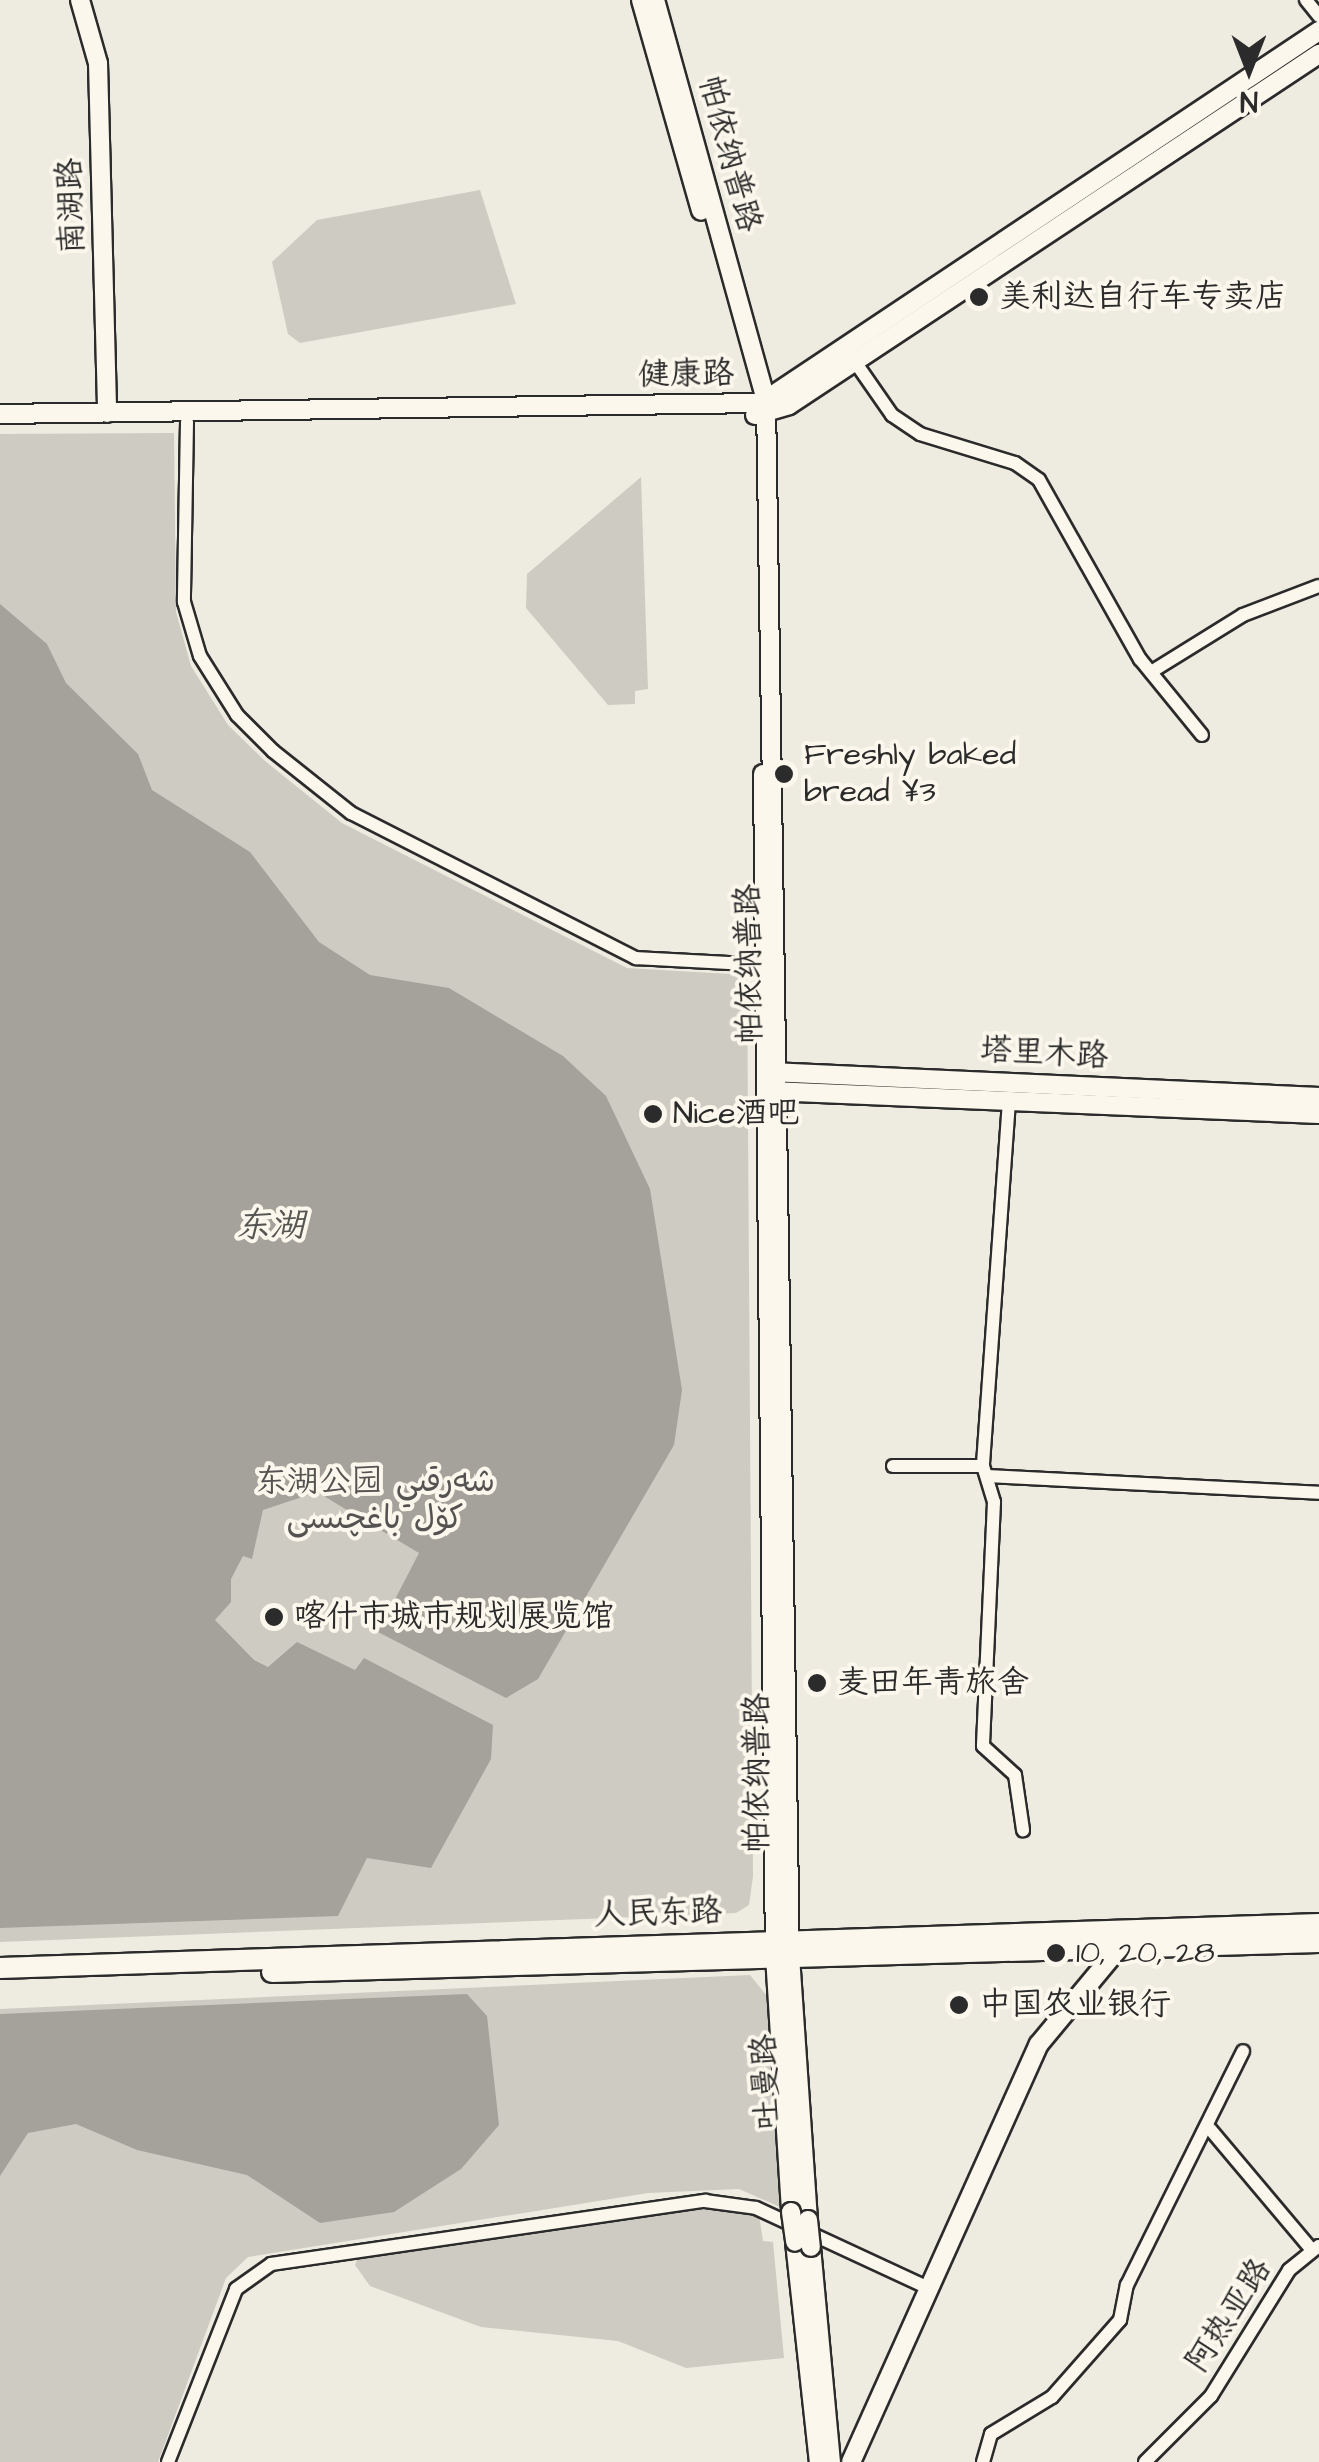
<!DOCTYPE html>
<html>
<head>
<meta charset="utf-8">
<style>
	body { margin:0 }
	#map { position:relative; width:1319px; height:2462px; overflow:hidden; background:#eeebe0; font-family:"Architects Daughter","Playpen Sans Arabic","LXGW WenKai TC",sans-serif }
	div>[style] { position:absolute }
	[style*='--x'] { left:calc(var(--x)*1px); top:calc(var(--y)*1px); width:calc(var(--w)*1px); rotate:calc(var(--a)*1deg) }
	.green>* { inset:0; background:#cecbc2 }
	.water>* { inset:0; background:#a4a29a }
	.roads { filter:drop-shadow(2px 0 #2b2b2b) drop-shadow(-2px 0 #2b2b2b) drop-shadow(0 2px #2b2b2b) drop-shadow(0 -2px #2b2b2b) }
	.street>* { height:12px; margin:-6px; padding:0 6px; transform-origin:6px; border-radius:6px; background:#fbf7ec }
	.secondary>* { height:18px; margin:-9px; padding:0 9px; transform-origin:9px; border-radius:9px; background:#fbf7ec }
	.primary>* { height:20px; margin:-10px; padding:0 10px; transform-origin:10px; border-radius:10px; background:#fbf7ec }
	.bridges { filter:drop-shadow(2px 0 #2b2b2b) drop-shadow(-2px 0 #2b2b2b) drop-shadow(0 2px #2b2b2b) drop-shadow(0 -2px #2b2b2b) }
	.secondary-bridge>* { height:18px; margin:-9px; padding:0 9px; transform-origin:9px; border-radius:9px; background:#fbf7ec }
	.dots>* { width:28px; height:28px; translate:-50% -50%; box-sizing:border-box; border:5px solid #fbf7ec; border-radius:50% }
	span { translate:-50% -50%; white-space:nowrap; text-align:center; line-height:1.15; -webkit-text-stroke:8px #fbf7ec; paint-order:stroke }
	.street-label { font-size:32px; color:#2b2b2b }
	.poi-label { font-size:32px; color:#2b2b2b }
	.left { translate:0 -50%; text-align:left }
	.park-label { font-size:32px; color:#545351 }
	.water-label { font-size:35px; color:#555552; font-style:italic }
	.north { position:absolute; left:1199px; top:20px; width:100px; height:100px; -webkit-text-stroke:8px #fbf7ec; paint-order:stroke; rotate:180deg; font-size:28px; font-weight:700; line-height:40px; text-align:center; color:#2b2b2b }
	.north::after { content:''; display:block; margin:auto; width:35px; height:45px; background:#2b2b2b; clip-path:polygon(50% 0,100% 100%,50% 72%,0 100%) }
</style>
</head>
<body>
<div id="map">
	<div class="green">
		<div style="clip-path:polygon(480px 190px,516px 304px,300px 343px,288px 334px,272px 262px,317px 220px)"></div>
		<div style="clip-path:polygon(174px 433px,176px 612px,191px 666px,228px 725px,265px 761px,342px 823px,627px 968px,747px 975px,753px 1876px,749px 1905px,736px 1913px,0 1942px,0 434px)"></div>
		<div style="clip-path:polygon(641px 477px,648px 689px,635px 691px,635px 704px,608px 705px,526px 608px,527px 574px)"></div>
		<div style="clip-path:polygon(750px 1975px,767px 1996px,780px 2207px,739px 2189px,648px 2193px,248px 2257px,226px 2278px,158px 2462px,0 2462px,0 2009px)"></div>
		<div style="clip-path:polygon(730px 2208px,759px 2215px,763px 2241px,773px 2242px,784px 2358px,686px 2368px,618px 2341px,481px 2327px,370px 2286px,355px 2265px,359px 2255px,605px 2216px)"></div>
	</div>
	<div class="water">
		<div style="clip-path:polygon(0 604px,47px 644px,66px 683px,138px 754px,152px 790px,250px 852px,319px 942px,370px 975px,449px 988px,563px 1056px,606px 1096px,650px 1189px,682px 1390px,674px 1445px,538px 1679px,506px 1698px,378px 1632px,419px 1553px,317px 1492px,263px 1510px,252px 1559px,243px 1556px,231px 1579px,231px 1602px,215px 1620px,254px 1660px,268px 1667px,297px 1642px,355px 1670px,364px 1658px,493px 1725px,491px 1759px,431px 1868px,367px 1858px,338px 1916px,0 1928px)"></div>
		<div style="clip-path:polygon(467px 1994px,487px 2016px,499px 2125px,461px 2169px,394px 2212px,320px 2223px,247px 2175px,137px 2150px,76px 2124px,28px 2133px,0 2176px,0 2014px)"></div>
	</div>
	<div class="roads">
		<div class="street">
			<div style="--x:1306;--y:0;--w:21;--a:51"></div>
			<div style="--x:851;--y:356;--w:72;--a:55.2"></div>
			<div style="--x:892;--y:415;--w:34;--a:34"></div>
			<div style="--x:920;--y:434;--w:99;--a:17"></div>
			<div style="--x:1015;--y:463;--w:29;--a:35"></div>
			<div style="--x:1039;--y:480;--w:206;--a:60.6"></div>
			<div style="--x:1140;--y:659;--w:98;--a:50.8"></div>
			<div style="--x:187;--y:422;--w:180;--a:91"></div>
			<div style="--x:184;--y:602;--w:56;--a:73.5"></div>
			<div style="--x:200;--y:656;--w:70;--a:57.9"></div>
			<div style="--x:237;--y:715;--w:51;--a:45"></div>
			<div style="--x:273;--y:751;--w:100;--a:38.5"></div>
			<div style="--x:351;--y:813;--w:320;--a:27"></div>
			<div style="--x:636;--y:958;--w:129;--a:3.1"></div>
			<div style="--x:1151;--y:672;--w:108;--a:-31.8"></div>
			<div style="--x:1243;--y:615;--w:81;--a:-20.9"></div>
			<div style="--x:1009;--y:1101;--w:366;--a:94.1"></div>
			<div style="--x:983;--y:1466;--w:38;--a:73"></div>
			<div style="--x:994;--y:1502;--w:244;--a:92.6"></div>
			<div style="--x:983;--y:1746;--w:43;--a:42.2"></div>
			<div style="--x:1015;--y:1775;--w:56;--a:81.7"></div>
			<div style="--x:893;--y:1466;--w:90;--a:0"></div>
			<div style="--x:987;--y:1476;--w:332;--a:2.9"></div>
			<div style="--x:1210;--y:2129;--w:157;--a:49.9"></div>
			<div style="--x:168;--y:2462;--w:186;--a:-68.5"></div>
			<div style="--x:236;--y:2289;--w:43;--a:-35.5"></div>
			<div style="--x:271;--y:2264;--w:439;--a:-8.3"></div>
			<div style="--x:705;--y:2201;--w:51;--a:7.8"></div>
			<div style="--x:756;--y:2208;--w:190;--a:24.9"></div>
			<div style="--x:983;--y:2462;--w:29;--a:-74"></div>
			<div style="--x:991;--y:2434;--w:71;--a:-31.2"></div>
			<div style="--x:1052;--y:2397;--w:103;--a:-48.6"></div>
			<div style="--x:1120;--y:2320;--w:36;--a:-79"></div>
			<div style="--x:1127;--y:2285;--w:261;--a:-63.6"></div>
			<div style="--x:1145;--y:2462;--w:93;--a:-45"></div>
			<div style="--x:1211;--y:2396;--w:148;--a:-58.2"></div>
			<div style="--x:1289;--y:2270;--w:38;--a:-39"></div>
		</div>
		<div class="secondary">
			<div style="--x:80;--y:0;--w:66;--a:74.1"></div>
			<div style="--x:98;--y:63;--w:350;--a:88.5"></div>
			<div style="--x:641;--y:0;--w:219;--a:74.1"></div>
			<div style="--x:655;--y:0;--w:416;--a:74.5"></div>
			<div style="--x:766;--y:401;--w:1555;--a:89.12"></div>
			<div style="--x:790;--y:1956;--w:265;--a:86.1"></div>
			<div style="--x:0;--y:414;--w:761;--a:-0.83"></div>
			<div style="--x:761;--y:403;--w:671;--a:-33.69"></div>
			<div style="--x:755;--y:415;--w:35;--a:-16"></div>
			<div style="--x:789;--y:405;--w:636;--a:-33.52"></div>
			<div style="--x:763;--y:774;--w:1182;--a:89.42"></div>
			<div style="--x:775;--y:1956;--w:256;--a:86.4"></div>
			<div style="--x:770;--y:1072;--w:550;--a:2.61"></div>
			<div style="--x:771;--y:1091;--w:548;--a:2.4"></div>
			<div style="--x:795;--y:2242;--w:221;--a:83.8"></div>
			<div style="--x:811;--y:2247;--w:216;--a:84.7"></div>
			<div style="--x:851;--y:2462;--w:458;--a:-65.8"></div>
			<div style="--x:1039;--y:2044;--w:124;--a:-50.3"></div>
		</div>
		<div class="primary">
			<div style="--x:0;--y:1968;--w:1320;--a:-1.91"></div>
			<div style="--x:272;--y:1972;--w:1047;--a:-1.64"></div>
		</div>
	</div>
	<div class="bridges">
		<div class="secondary-bridge">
			<div style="--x:791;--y:2212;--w:30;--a:82"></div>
			<div style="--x:808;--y:2220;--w:27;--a:84"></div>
		</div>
	</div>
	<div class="dots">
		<div style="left:979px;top:297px;background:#2b2b2b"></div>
		<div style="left:784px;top:774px;background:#2b2b2b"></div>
		<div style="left:653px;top:1114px;background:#2b2b2b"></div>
		<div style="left:274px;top:1617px;background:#2b2b2b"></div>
		<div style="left:817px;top:1683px;background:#2b2b2b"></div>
		<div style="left:1056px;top:1953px;background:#2b2b2b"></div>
		<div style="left:959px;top:2005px;background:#2b2b2b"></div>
	</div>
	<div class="street-label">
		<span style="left:729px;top:154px;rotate:75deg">帕依纳普路</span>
		<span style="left:72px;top:206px;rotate:-92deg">南湖路</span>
		<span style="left:686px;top:375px;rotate:-1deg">健康路</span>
		<span style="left:750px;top:964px;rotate:-91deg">帕依纳普路</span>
		<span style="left:1044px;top:1054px;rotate:3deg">塔里木路</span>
		<span style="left:758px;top:1773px;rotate:-90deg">帕依纳普路</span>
		<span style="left:658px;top:1914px;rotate:-2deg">人民东路</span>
		<span style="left:767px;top:2082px;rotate:-93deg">吐曼路</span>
		<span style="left:1229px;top:2316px;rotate:-57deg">阿热亚路</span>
	</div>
	<div class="poi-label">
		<span class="left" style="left:999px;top:297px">美利达自行车专卖店</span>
		<span class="left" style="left:804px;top:774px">Freshly baked<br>bread ¥3</span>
		<span class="left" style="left:673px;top:1114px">Nice酒吧</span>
		<span class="left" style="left:294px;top:1617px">喀什市城市规划展览馆</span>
		<span class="left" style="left:837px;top:1683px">麦田年青旅舍</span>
		<span class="left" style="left:1076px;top:1953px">10, 20, 28</span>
		<span class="left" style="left:979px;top:2005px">中国农业银行</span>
	</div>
	<div class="park-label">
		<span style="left:375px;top:1501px">东湖公园 شەرقىي<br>كۆل باغچىسى</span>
	</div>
	<div class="water-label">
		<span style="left:270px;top:1226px">东湖</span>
	</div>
	<div class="north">N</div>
</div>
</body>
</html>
